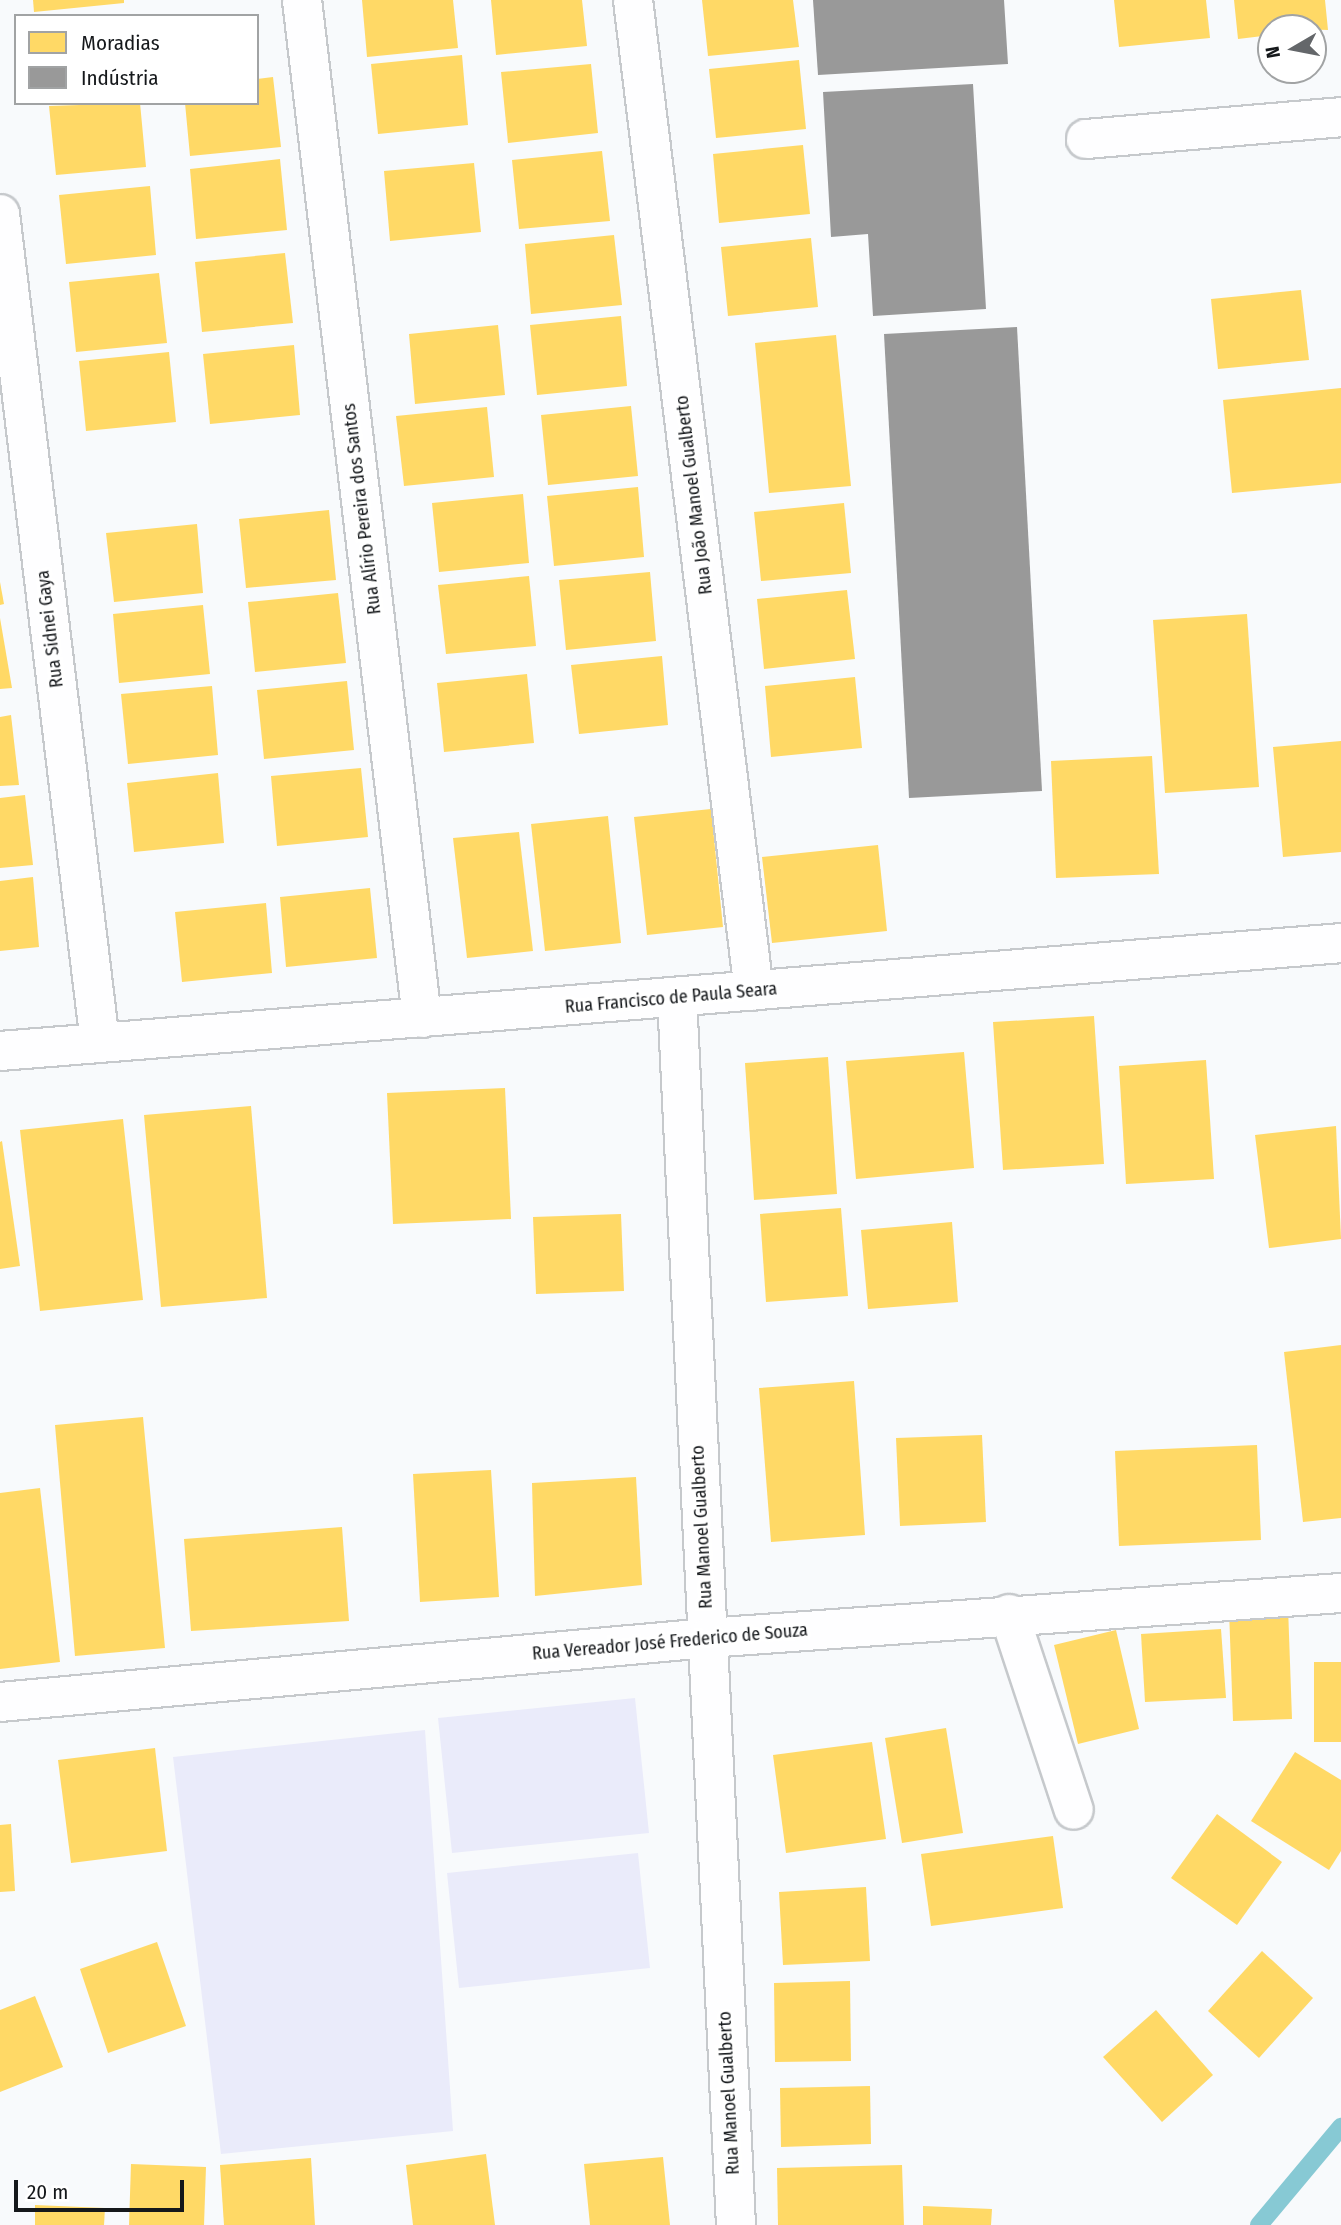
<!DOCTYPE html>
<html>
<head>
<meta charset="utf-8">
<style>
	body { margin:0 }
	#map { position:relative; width:1341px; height:2225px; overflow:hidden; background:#f8fafc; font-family:"Fira Sans Condensed",sans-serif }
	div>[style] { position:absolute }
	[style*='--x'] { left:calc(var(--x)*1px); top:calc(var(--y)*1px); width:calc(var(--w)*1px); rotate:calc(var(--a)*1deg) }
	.green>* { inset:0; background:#eaebfa }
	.homes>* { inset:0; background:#ffd966 }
	.industry>* { inset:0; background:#999 }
	.stream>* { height:18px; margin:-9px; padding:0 9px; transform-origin:9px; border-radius:9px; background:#87c9d4 }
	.roads { filter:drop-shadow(2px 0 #c6c9cc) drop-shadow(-2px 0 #c6c9cc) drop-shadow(0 2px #c6c9cc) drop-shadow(0 -2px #c6c9cc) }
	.minor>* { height:38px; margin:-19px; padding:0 19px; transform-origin:19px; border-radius:19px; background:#fefeff }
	span { translate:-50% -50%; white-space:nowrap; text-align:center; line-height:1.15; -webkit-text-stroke:7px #fff; paint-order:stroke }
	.street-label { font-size:18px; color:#15181b }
	.legend { position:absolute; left:14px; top:14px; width:245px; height:91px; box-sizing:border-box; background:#fff; border:2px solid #a1a3a4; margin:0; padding:9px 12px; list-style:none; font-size:21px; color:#15181b }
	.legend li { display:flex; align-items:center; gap:14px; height:35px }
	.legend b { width:35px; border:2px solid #a1a3a4 }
	.north { position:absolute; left:1257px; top:14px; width:70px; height:70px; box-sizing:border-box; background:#fff; border:2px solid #a1a3a4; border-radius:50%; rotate:260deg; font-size:19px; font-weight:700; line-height:28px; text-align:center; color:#15181b }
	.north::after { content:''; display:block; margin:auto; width:24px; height:32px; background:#64676a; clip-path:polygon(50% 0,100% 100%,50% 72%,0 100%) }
	.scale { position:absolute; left:14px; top:2180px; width:170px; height:32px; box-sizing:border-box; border:4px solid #15181b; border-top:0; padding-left:9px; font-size:21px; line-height:24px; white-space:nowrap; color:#15181b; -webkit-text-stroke:5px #fff; paint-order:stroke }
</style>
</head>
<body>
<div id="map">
	<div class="green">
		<div style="clip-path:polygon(635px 1698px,649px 1833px,452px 1853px,438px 1718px)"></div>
		<div style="clip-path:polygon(425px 1730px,453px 2131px,221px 2154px,173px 1757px)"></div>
		<div style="clip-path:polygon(638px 1853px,650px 1968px,459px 1988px,447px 1873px)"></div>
	</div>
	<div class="homes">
		<div style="clip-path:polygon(33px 0,124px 0,124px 3px,34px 12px)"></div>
		<div style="clip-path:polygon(362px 0,453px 0,458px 48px,367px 57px)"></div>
		<div style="clip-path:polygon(491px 0,582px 0,587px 46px,496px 55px)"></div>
		<div style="clip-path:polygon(702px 0,793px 0,799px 47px,708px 56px)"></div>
		<div style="clip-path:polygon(1114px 0,1206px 0,1210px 38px,1119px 47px)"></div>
		<div style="clip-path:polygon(1234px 0,1325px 0,1328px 30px,1271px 28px,1271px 35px,1238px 39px)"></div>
		<div style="clip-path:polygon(462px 55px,468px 125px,378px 134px,371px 64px)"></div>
		<div style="clip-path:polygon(799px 60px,806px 129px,716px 138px,709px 69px)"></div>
		<div style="clip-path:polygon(591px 64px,598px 133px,508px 143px,501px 72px)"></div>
		<div style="clip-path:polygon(273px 77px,281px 147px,190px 156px,185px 103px,257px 103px,257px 79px)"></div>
		<div style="clip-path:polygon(140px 103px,146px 167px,56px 175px,49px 106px)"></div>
		<div style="clip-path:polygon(803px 145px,810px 214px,719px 223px,713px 154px)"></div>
		<div style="clip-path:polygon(602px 151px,610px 221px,519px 229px,512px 160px)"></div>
		<div style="clip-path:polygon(280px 159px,287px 230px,196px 239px,190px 169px)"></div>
		<div style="clip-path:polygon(474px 163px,481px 232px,390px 241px,384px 171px)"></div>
		<div style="clip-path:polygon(150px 186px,156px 255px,66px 264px,59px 195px)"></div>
		<div style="clip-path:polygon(614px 235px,622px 305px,531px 314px,525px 244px)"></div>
		<div style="clip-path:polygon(811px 238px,818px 307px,728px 316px,721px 247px)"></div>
		<div style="clip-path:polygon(285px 253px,293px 323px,202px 332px,195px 262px)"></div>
		<div style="clip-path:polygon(159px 273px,167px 343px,76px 352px,69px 282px)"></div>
		<div style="clip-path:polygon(1301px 290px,1309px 360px,1218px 369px,1211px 299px)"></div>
		<div style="clip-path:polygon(621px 316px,627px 386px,537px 395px,530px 325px)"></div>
		<div style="clip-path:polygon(498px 325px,505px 395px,415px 404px,409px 334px)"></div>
		<div style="clip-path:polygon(836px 335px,851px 486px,769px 493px,755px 343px)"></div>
		<div style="clip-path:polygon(294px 345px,300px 415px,210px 424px,203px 354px)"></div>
		<div style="clip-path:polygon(169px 352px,176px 422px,86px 431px,79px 361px)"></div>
		<div style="clip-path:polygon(1341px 388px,1341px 483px,1232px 493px,1223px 400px)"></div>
		<div style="clip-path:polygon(631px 406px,638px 476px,548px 485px,541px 415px)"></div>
		<div style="clip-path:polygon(487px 407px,494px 477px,404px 486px,396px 416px)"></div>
		<div style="clip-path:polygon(638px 487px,644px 557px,554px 566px,547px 496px)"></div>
		<div style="clip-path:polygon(523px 494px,529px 563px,439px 572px,432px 503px)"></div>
		<div style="clip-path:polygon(844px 503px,851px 573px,761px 581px,754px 512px)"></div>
		<div style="clip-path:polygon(329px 510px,336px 580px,246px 588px,239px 519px)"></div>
		<div style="clip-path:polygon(197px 524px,203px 593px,114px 602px,106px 533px)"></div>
		<div style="clip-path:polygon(650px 572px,656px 641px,566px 650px,559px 580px)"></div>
		<div style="clip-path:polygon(529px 576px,536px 646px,446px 654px,438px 585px)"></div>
		<div style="clip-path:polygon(0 582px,4px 604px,0 605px)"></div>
		<div style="clip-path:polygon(847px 590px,855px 659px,764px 669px,757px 599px)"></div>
		<div style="clip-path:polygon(338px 593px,346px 663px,255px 672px,248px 602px)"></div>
		<div style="clip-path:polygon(203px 605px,210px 674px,119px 683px,113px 614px)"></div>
		<div style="clip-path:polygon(1247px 614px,1259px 787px,1165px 793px,1153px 620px)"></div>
		<div style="clip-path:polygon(0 618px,12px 688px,0 689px)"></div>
		<div style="clip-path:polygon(662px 656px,668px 725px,579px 734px,571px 665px)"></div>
		<div style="clip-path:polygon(527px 674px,534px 743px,444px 752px,437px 683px)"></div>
		<div style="clip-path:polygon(855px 677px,862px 748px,771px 757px,765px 686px)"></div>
		<div style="clip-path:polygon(347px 681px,354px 750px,264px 759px,257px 690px)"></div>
		<div style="clip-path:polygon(212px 686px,218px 755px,128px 764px,121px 694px)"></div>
		<div style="clip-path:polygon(11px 715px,19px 785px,0 786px,0 717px)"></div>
		<div style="clip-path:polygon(1341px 741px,1341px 852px,1283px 857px,1273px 747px)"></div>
		<div style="clip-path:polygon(1152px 756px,1159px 874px,1056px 878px,1051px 761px)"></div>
		<div style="clip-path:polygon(361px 768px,368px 837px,277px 846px,271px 776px)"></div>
		<div style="clip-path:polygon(218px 773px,224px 843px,134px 852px,127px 783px)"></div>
		<div style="clip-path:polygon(25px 795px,33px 865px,0 868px,0 798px)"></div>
		<div style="clip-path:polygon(711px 809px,723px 927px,647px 935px,634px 817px)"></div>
		<div style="clip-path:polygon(608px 816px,621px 943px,545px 951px,531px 824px)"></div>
		<div style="clip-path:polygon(519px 832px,533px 951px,467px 958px,453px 838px)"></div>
		<div style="clip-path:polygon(878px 845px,887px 931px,772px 943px,762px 857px)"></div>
		<div style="clip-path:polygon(33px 877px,39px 947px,0 951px,0 881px)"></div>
		<div style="clip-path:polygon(370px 888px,377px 958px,286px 967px,280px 897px)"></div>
		<div style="clip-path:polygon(266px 903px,272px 973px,182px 982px,175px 912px)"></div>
		<div style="clip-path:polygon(1094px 1016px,1104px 1164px,1003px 1170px,993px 1022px)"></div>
		<div style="clip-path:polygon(964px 1052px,974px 1168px,856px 1179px,846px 1061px)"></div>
		<div style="clip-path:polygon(828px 1057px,837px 1194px,754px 1200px,745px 1063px)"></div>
		<div style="clip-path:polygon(1206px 1060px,1214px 1179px,1126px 1184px,1119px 1066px)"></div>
		<div style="clip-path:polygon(505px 1088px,511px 1219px,393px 1224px,387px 1093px)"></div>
		<div style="clip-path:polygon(251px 1106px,267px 1298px,161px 1307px,144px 1115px)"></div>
		<div style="clip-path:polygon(123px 1119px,143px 1300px,40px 1311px,20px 1130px)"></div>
		<div style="clip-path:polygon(1336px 1126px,1341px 1239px,1269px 1248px,1255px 1135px)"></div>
		<div style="clip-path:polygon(2px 1141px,20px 1266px,0 1269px,0 1142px)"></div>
		<div style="clip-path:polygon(841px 1208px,848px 1296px,766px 1302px,760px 1214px)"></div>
		<div style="clip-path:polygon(621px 1214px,624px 1291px,536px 1294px,533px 1217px)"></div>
		<div style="clip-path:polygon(952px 1222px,958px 1302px,868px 1309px,861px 1230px)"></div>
		<div style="clip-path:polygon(1341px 1345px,1341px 1518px,1303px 1522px,1284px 1352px)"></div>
		<div style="clip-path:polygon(854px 1381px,865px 1535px,771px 1542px,759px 1388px)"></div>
		<div style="clip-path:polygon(143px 1417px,165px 1648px,75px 1656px,55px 1425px)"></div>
		<div style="clip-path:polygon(982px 1435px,986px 1522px,900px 1526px,896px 1438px)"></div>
		<div style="clip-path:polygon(1257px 1445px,1261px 1540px,1119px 1546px,1115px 1451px)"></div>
		<div style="clip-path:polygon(491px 1470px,499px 1597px,420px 1602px,413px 1474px)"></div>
		<div style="clip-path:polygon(636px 1477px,642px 1585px,535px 1596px,532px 1483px)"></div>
		<div style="clip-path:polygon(40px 1488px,60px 1662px,0 1669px,0 1493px)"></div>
		<div style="clip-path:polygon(342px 1527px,349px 1621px,191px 1631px,184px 1539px)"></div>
		<div style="clip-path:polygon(1288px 1607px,1292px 1719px,1233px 1721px,1229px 1610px)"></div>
		<div style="clip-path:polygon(1221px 1629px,1226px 1698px,1145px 1702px,1141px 1634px)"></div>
		<div style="clip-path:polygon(1116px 1630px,1139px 1729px,1078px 1744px,1054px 1645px)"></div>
		<div style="clip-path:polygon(1314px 1662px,1341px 1662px,1341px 1742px,1314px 1742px)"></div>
		<div style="clip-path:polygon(946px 1728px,963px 1833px,902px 1843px,885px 1738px)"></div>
		<div style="clip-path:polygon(872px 1742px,886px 1839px,786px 1853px,773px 1755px)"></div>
		<div style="clip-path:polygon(155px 1748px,167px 1851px,71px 1863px,58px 1760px)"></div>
		<div style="clip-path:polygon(1295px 1752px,1341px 1780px,1341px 1851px,1329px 1870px,1251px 1821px)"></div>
		<div style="clip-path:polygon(1217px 1814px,1282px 1862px,1237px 1925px,1171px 1878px)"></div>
		<div style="clip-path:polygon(11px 1824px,15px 1891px,0 1892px,0 1825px)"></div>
		<div style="clip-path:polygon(1053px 1836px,1063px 1908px,931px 1926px,921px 1854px)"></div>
		<div style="clip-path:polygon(866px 1887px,870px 1961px,783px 1965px,779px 1892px)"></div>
		<div style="clip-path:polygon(157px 1942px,186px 2026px,108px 2053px,80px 1969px)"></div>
		<div style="clip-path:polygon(1262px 1951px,1313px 1998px,1259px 2058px,1208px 2011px)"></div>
		<div style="clip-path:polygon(850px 1981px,851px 2061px,775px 2062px,774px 1983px)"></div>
		<div style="clip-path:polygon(35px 1996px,63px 2067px,0 2092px,0 2010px)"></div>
		<div style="clip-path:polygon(1156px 2010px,1213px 2075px,1162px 2122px,1103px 2057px)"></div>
		<div style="clip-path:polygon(870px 2086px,871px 2144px,781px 2147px,780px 2088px)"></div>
		<div style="clip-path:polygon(486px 2154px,495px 2225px,413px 2225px,406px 2165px)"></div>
		<div style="clip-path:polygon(663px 2157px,670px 2225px,590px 2225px,584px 2164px)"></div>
		<div style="clip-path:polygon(311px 2158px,315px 2225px,224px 2225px,220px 2165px)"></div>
		<div style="clip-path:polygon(131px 2164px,206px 2167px,204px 2225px,129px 2225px)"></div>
		<div style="clip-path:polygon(902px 2165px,904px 2225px,778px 2225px,777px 2168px)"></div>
		<div style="clip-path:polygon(35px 2205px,105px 2208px,104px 2225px,35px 2225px)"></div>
		<div style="clip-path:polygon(923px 2206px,992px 2209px,991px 2225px,923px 2225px)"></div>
	</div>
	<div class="industry">
		<div style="clip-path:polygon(813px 0,1004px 0,1008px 64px,818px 75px)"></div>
		<div style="clip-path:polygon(973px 84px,986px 309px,873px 316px,868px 234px,831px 237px,823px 92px)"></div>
		<div style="clip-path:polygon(1017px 327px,1042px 791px,909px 798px,884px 334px)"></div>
	</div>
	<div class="stream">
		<div style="--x:1259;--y:2225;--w:128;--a:-50.1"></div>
	</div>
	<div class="roads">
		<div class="minor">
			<div style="--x:302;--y:0;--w:1025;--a:83.28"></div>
			<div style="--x:633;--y:0;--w:998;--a:83.04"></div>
			<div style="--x:1086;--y:139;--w:256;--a:-4.9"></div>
			<div style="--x:0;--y:214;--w:835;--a:83.12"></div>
			<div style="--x:677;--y:997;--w:1229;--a:87.25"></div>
			<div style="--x:0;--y:1051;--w:1345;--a:-4.6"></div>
			<div style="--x:1009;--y:1614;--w:206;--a:71.7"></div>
			<div style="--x:0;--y:1702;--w:710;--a:-5.17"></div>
			<div style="--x:707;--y:1638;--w:636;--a:-4.06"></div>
		</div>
	</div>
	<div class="street-label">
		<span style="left:694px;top:495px;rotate:-97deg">Rua João Manoel Gualberto</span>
		<span style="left:362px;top:509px;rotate:-97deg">Rua Alírio Pereira dos Santos</span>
		<span style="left:50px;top:629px;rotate:-97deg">Rua Sidnei Gaya</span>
		<span style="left:671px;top:998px;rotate:-5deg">Rua Francisco de Paula Seara</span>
		<span style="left:702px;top:1527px;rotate:-93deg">Rua Manoel Gualberto</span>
		<span style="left:670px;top:1642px;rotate:-5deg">Rua Vereador José Frederico de Souza</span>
		<span style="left:729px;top:2093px;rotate:-93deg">Rua Manoel Gualberto</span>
	</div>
	<ul class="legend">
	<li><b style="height:19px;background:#ffd966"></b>Moradias</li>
	<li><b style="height:19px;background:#999"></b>Indústria</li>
	</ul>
	<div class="north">N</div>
	<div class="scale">20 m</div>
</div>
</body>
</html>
